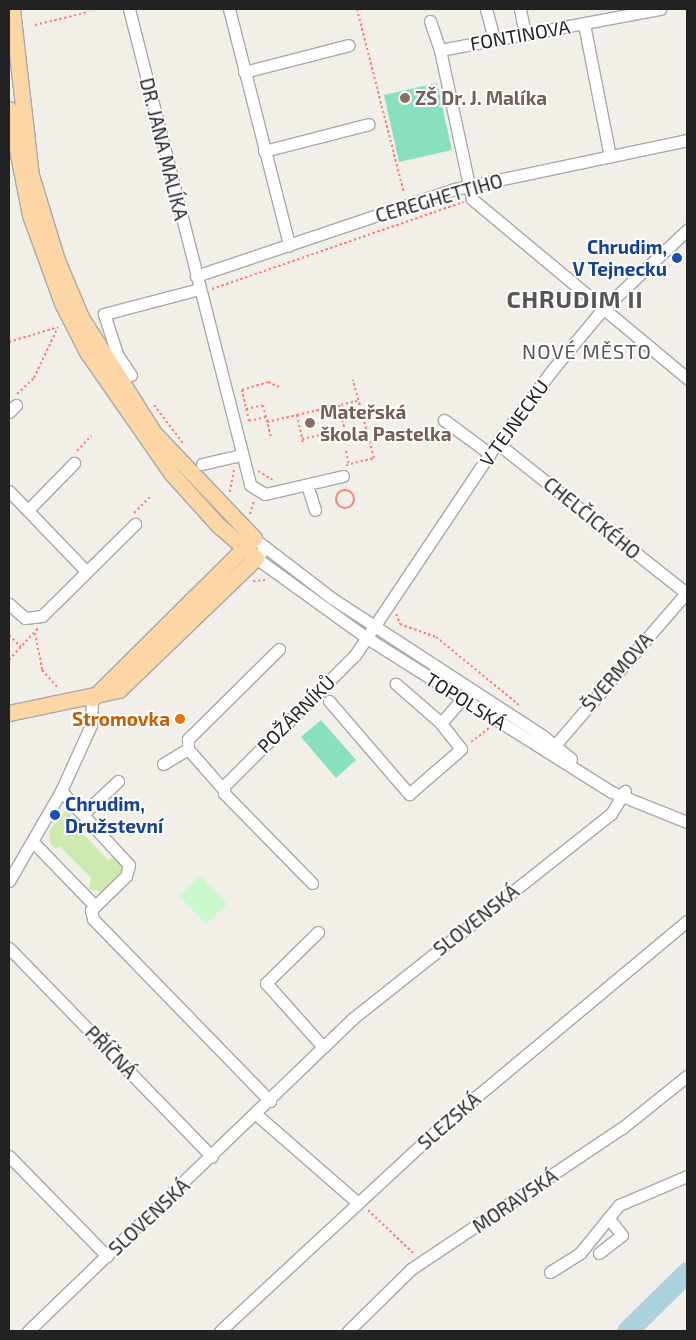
<!DOCTYPE html>
<html>
<head>
<meta charset="utf-8">
<style>
	body { margin:0 }
	#map { position:relative; width:696px; height:1340px; overflow:hidden; background:#f2efe9; font-family:"Exo 2",sans-serif }
	div>[style] { position:absolute }
	[style*='--x'] { left:calc(var(--x)*1px); top:calc(var(--y)*1px); width:calc(var(--w)*1px); rotate:calc(var(--a)*1deg) }
	.grass>* { inset:0; background:#cdebb0 }
	.park>* { inset:0; background:#c8facc }
	.pitch>* { inset:0; background:#88e0be }
	.river>* { height:21px; margin:-10.5px; padding:0 10.5px; transform-origin:10.5px; border-radius:10.5px; background:#aad3df }
	.path>* { height:2px; margin-top:-1px; transform-origin:0; background:repeating-linear-gradient(90deg,#fa8072 0 2.5px,transparent 0 5px) }
	.path>.ring { margin:-1px; padding:0; box-sizing:content-box; background:none; border:2px solid #fa8072; border-radius:50% }
	.roads { filter:drop-shadow(1px 0 #a9a9a9) drop-shadow(-1px 0 #a9a9a9) drop-shadow(0 1px #a9a9a9) drop-shadow(0 -1px #a9a9a9) }
	.minor>* { height:11px; margin:-5.5px; padding:0 5.5px; transform-origin:5.5px; border-radius:5.5px; background:#fff }
	.major>* { height:15px; margin:-7.5px; padding:0 7.5px; transform-origin:7.5px; border-radius:7.5px; background:#fcd6a4 }
	.dots>* { width:14px; height:14px; translate:-50% -50%; box-sizing:border-box; border:2px solid #fff; border-radius:50% }
	span { translate:-50% -50%; white-space:nowrap; text-align:center; line-height:1.15; -webkit-text-stroke:4px #fff; paint-order:stroke }
	.street-label { font-size:19px; color:#222 }
	.education-label { font-size:19px; color:#785e54; font-weight:700 }
	.left { translate:0 -50%; text-align:left }
	.transit-label { font-size:19px; color:#164399; font-weight:700 }
	.right { translate:-100% -50%; text-align:right }
	.food-label { font-size:19px; color:#c56008; font-weight:700 }
	.neighbourhood-label { font-size:20px; color:#555; letter-spacing:1px }
	.district-label { font-size:24px; color:#555; font-weight:700; letter-spacing:1px }
	.frame { position:absolute; inset:0; border:10px solid #222; pointer-events:none }
</style>
</head>
<body>
<div id="map">
	<div class="grass">
		<div style="clip-path:polygon(64px 812px,72px 814px,69px 819px,108px 860px,115px 857px,123px 863px,121px 873px,102px 892px,89px 889px,91px 878px,59px 846px,56px 849px,50px 843px,49px 831px)"></div>
	</div>
	<div class="park">
		<div style="clip-path:polygon(200px 876px,227px 904px,206px 924px,179px 896px)"></div>
	</div>
	<div class="pitch">
		<div style="clip-path:polygon(437px 83px,452px 150px,399px 162px,384px 95px)"></div>
		<div style="clip-path:polygon(321px 720px,356px 760px,336px 778px,301px 737px)"></div>
	</div>
	<div class="river">
		<div style="--x:627;--y:1331;--w:84;--a:-44.5"></div>
	</div>
	<div class="path">
		<div style="--x:357;--y:9;--w:190;--a:75.7"></div>
		<div style="--x:35;--y:25;--w:55;--a:-13.8"></div>
		<div style="--x:212;--y:289;--w:266;--a:-19.1"></div>
		<div style="--x:9;--y:342;--w:51;--a:-17"></div>
		<div style="--x:17;--y:394;--w:23;--a:-43"></div>
		<div style="--x:34;--y:378;--w:56;--a:-64.8"></div>
		<div style="--x:154;--y:405;--w:48;--a:52.7"></div>
		<div style="--x:339;--y:405;--w:23;--a:77"></div>
		<div style="--x:246;--y:409;--w:17;--a:-13"></div>
		<div style="--x:263;--y:405;--w:32;--a:76"></div>
		<div style="--x:297;--y:415;--w:62;--a:-13.1"></div>
		<div style="--x:266;--y:417;--w:17;--a:167"></div>
		<div style="--x:249;--y:421;--w:32;--a:-103"></div>
		<div style="--x:242;--y:390;--w:27;--a:-17"></div>
		<div style="--x:268;--y:382;--w:12;--a:24"></div>
		<div style="--x:267;--y:422;--w:31;--a:-13"></div>
		<div style="--x:297;--y:415;--w:30;--a:78"></div>
		<div style="--x:302;--y:439;--w:28;--a:-13"></div>
		<div style="--x:329;--y:433;--w:5;--a:79"></div>
		<div style="--x:77;--y:451;--w:21;--a:-47"></div>
		<div style="--x:346;--y:451;--w:14;--a:78"></div>
		<div style="--x:346;--y:465;--w:29;--a:-14"></div>
		<div style="--x:374;--y:458;--w:81;--a:-105.1"></div>
		<div style="--x:258;--y:471;--w:17;--a:31"></div>
		<div class="ring" style="left:336px;top:490px;width:16px;height:16px"></div>
		<div style="--x:230;--y:492;--w:23;--a:-80"></div>
		<div style="--x:134;--y:513;--w:23;--a:-45"></div>
		<div style="--x:250;--y:514;--w:15;--a:-74"></div>
		<div style="--x:253;--y:581;--w:12;--a:-5"></div>
		<div style="--x:396;--y:614;--w:11;--a:68"></div>
		<div style="--x:400;--y:624;--w:38;--a:20"></div>
		<div style="--x:436;--y:637;--w:107;--a:39.3"></div>
		<div style="--x:35;--y:633;--w:38;--a:79"></div>
		<div style="--x:42;--y:670;--w:24;--a:48"></div>
		<div style="--x:9;--y:635;--w:17;--a:45"></div>
		<div style="--x:9;--y:660;--w:45;--a:-47.7"></div>
		<div style="--x:471;--y:742;--w:23;--a:-38"></div>
		<div style="--x:368;--y:1210;--w:62;--a:43.7"></div>
	</div>
	<div class="roads">
		<div class="minor">
			<div style="--x:129;--y:9;--w:491;--a:75.7"></div>
			<div style="--x:250;--y:485;--w:17;--a:31"></div>
			<div style="--x:265;--y:494;--w:80;--a:-13"></div>
			<div style="--x:229;--y:9;--w:244;--a:75.7"></div>
			<div style="--x:486;--y:9;--w:31;--a:75"></div>
			<div style="--x:520;--y:9;--w:25;--a:79"></div>
			<div style="--x:430;--y:21;--w:31;--a:71"></div>
			<div style="--x:584;--y:24;--w:135;--a:78.9"></div>
			<div style="--x:440;--y:50;--w:152;--a:77.9"></div>
			<div style="--x:472;--y:199;--w:280;--a:39.8"></div>
			<div style="--x:440;--y:50;--w:224;--a:-10.6"></div>
			<div style="--x:244;--y:72;--w:108;--a:-14.4"></div>
			<div style="--x:264;--y:151;--w:108;--a:-14.4"></div>
			<div style="--x:196;--y:276;--w:273;--a:-18.6"></div>
			<div style="--x:455;--y:189;--w:237;--a:-11.9"></div>
			<div style="--x:131;--y:375;--w:25;--a:-124"></div>
			<div style="--x:117;--y:354;--w:42;--a:-108"></div>
			<div style="--x:104;--y:314;--w:98;--a:-14.7"></div>
			<div style="--x:9;--y:412;--w:10;--a:-45"></div>
			<div style="--x:444;--y:420;--w:57;--a:36.5"></div>
			<div style="--x:497;--y:443;--w:241;--a:38.4"></div>
			<div style="--x:202;--y:464;--w:40;--a:-13"></div>
			<div style="--x:307;--y:485;--w:26;--a:72"></div>
			<div style="--x:9;--y:491;--w:112;--a:46.1"></div>
			<div style="--x:28;--y:510;--w:66;--a:-45.6"></div>
			<div style="--x:260;--y:543;--w:92;--a:37.5"></div>
			<div style="--x:333;--y:599;--w:251;--a:33.1"></div>
			<div style="--x:543;--y:736;--w:36;--a:39"></div>
			<div style="--x:265;--y:548;--w:13;--a:132"></div>
			<div style="--x:256;--y:558;--w:137;--a:35.8"></div>
			<div style="--x:367;--y:638;--w:289;--a:32.2"></div>
			<div style="--x:612;--y:792;--w:81;--a:21.8"></div>
			<div style="--x:9;--y:604;--w:21;--a:41"></div>
			<div style="--x:25;--y:618;--w:17;--a:-7"></div>
			<div style="--x:42;--y:616;--w:131;--a:-44.7"></div>
			<div style="--x:329;--y:701;--w:123;--a:49.3"></div>
			<div style="--x:409;--y:794;--w:69;--a:-40.9"></div>
			<div style="--x:461;--y:749;--w:33;--a:-128"></div>
			<div style="--x:441;--y:723;--w:60;--a:-139.1"></div>
			<div style="--x:441;--y:723;--w:38;--a:-49"></div>
			<div style="--x:550;--y:751;--w:210;--a:-49.3"></div>
			<div style="--x:163;--y:764;--w:29;--a:-31"></div>
			<div style="--x:223;--y:789;--w:53;--a:-131.2"></div>
			<div style="--x:188;--y:749;--w:10;--a:-90"></div>
			<div style="--x:188;--y:739;--w:128;--a:-44.7"></div>
			<div style="--x:61;--y:791;--w:100;--a:47.4"></div>
			<div style="--x:129;--y:865;--w:11;--a:105"></div>
			<div style="--x:126;--y:876;--w:49;--a:135.8"></div>
			<div style="--x:91;--y:910;--w:9;--a:77"></div>
			<div style="--x:93;--y:919;--w:254;--a:45.8"></div>
			<div style="--x:83;--y:814;--w:48;--a:-43.3"></div>
			<div style="--x:33;--y:842;--w:89;--a:45.9"></div>
			<div style="--x:9;--y:881;--w:104;--a:-60"></div>
			<div style="--x:61;--y:791;--w:72;--a:-65.6"></div>
			<div style="--x:91;--y:725;--w:26;--a:-88"></div>
			<div style="--x:312;--y:883;--w:126;--a:-134.4"></div>
			<div style="--x:224;--y:793;--w:7;--a:-90"></div>
			<div style="--x:224;--y:786;--w:185;--a:-45"></div>
			<div style="--x:355;--y:655;--w:255;--a:-56.2"></div>
			<div style="--x:497;--y:443;--w:93;--a:-52.9"></div>
			<div style="--x:553;--y:369;--w:77;--a:-50.3"></div>
			<div style="--x:602;--y:310;--w:117;--a:-43.3"></div>
			<div style="--x:318;--y:932;--w:73;--a:135.6"></div>
			<div style="--x:266;--y:983;--w:86;--a:48.3"></div>
			<div style="--x:9;--y:948;--w:291;--a:45.8"></div>
			<div style="--x:257;--y:1115;--w:134;--a:41.1"></div>
			<div style="--x:9;--y:1156;--w:140;--a:45.6"></div>
			<div style="--x:599;--y:1253;--w:29;--a:-38"></div>
			<div style="--x:622;--y:1235;--w:22;--a:-129"></div>
			<div style="--x:550;--y:1272;--w:36;--a:-32"></div>
			<div style="--x:580;--y:1253;--w:62;--a:-50.9"></div>
			<div style="--x:619;--y:1205;--w:74;--a:-23.1"></div>
			<div style="--x:28;--y:1331;--w:450;--a:-43.9"></div>
			<div style="--x:352;--y:1019;--w:330;--a:-38.4"></div>
			<div style="--x:611;--y:814;--w:27;--a:-59"></div>
			<div style="--x:220;--y:1331;--w:309;--a:-42.8"></div>
			<div style="--x:447;--y:1121;--w:312;--a:-39.8"></div>
			<div style="--x:348;--y:1331;--w:88;--a:-44.5"></div>
			<div style="--x:411;--y:1269;--w:254;--a:-33.8"></div>
			<div style="--x:622;--y:1128;--w:83;--a:-38.7"></div>
		</div>
		<div class="major">
			<div style="--x:12;--y:9;--w:167;--a:83.5"></div>
			<div style="--x:31;--y:175;--w:89;--a:73"></div>
			<div style="--x:57;--y:260;--w:62;--a:67.2"></div>
			<div style="--x:81;--y:317;--w:137;--a:57.8"></div>
			<div style="--x:154;--y:433;--w:145;--a:46.4"></div>
			<div style="--x:254;--y:538;--w:228;--a:135.2"></div>
			<div style="--x:9;--y:109;--w:108;--a:78.8"></div>
			<div style="--x:30;--y:215;--w:94;--a:70"></div>
			<div style="--x:62;--y:303;--w:55;--a:63"></div>
			<div style="--x:87;--y:352;--w:147;--a:55.2"></div>
			<div style="--x:171;--y:473;--w:70;--a:47.9"></div>
			<div style="--x:218;--y:525;--w:50;--a:41"></div>
			<div style="--x:256;--y:558;--w:190;--a:136.1"></div>
			<div style="--x:119;--y:690;--w:112;--a:168.2"></div>
		</div>
	</div>
	<div class="dots">
		<div style="left:405px;top:98px;background:#8d6e63"></div>
		<div style="left:677px;top:258px;background:#1a4fb4"></div>
		<div style="left:310px;top:423px;background:#8d6e63"></div>
		<div style="left:180px;top:719px;background:#e8710a"></div>
		<div style="left:55px;top:815px;background:#1a4fb4"></div>
	</div>
	<div class="street-label">
		<span style="left:520px;top:35px;rotate:-10deg">FONTINOVA</span>
		<span style="left:164px;top:149px;rotate:76deg">DR. JANA MALÍKA</span>
		<span style="left:439px;top:198px;rotate:-16deg">CEREGHETTIHO</span>
		<span style="left:514px;top:423px;rotate:-54deg">V TEJNECKU</span>
		<span style="left:592px;top:518px;rotate:39deg">CHELČICKÉHO</span>
		<span style="left:617px;top:672px;rotate:-49deg">ŠVERMOVA</span>
		<span style="left:466px;top:701px;rotate:32deg">TOPOLSKÁ</span>
		<span style="left:296px;top:714px;rotate:-45deg">POŽÁRNÍKŮ</span>
		<span style="left:476px;top:920px;rotate:-38deg">SLOVENSKÁ</span>
		<span style="left:111px;top:1052px;rotate:46deg">PŘÍČNÁ</span>
		<span style="left:449px;top:1121px;rotate:-41deg">SLEZSKÁ</span>
		<span style="left:515px;top:1201px;rotate:-34deg">MORAVSKÁ</span>
		<span style="left:149px;top:1217px;rotate:-43deg">SLOVENSKÁ</span>
	</div>
	<div class="education-label">
		<span class="left" style="left:415px;top:98px">ZŠ Dr. J. Malíka</span>
		<span class="left" style="left:320px;top:423px">Mateřská<br>škola Pastelka</span>
	</div>
	<div class="transit-label">
		<span class="right" style="left:667px;top:258px">Chrudim,<br>V Tejnecku</span>
		<span class="left" style="left:65px;top:815px">Chrudim,<br>Družstevní</span>
	</div>
	<div class="food-label">
		<span class="right" style="left:170px;top:719px">Stromovka</span>
	</div>
	<div class="neighbourhood-label">
		<span style="left:587px;top:351px">NOVÉ MĚSTO</span>
	</div>
	<div class="district-label">
		<span style="left:575px;top:299px">CHRUDIM II</span>
	</div>
	<div class="frame"></div>
</div>
</body>
</html>
